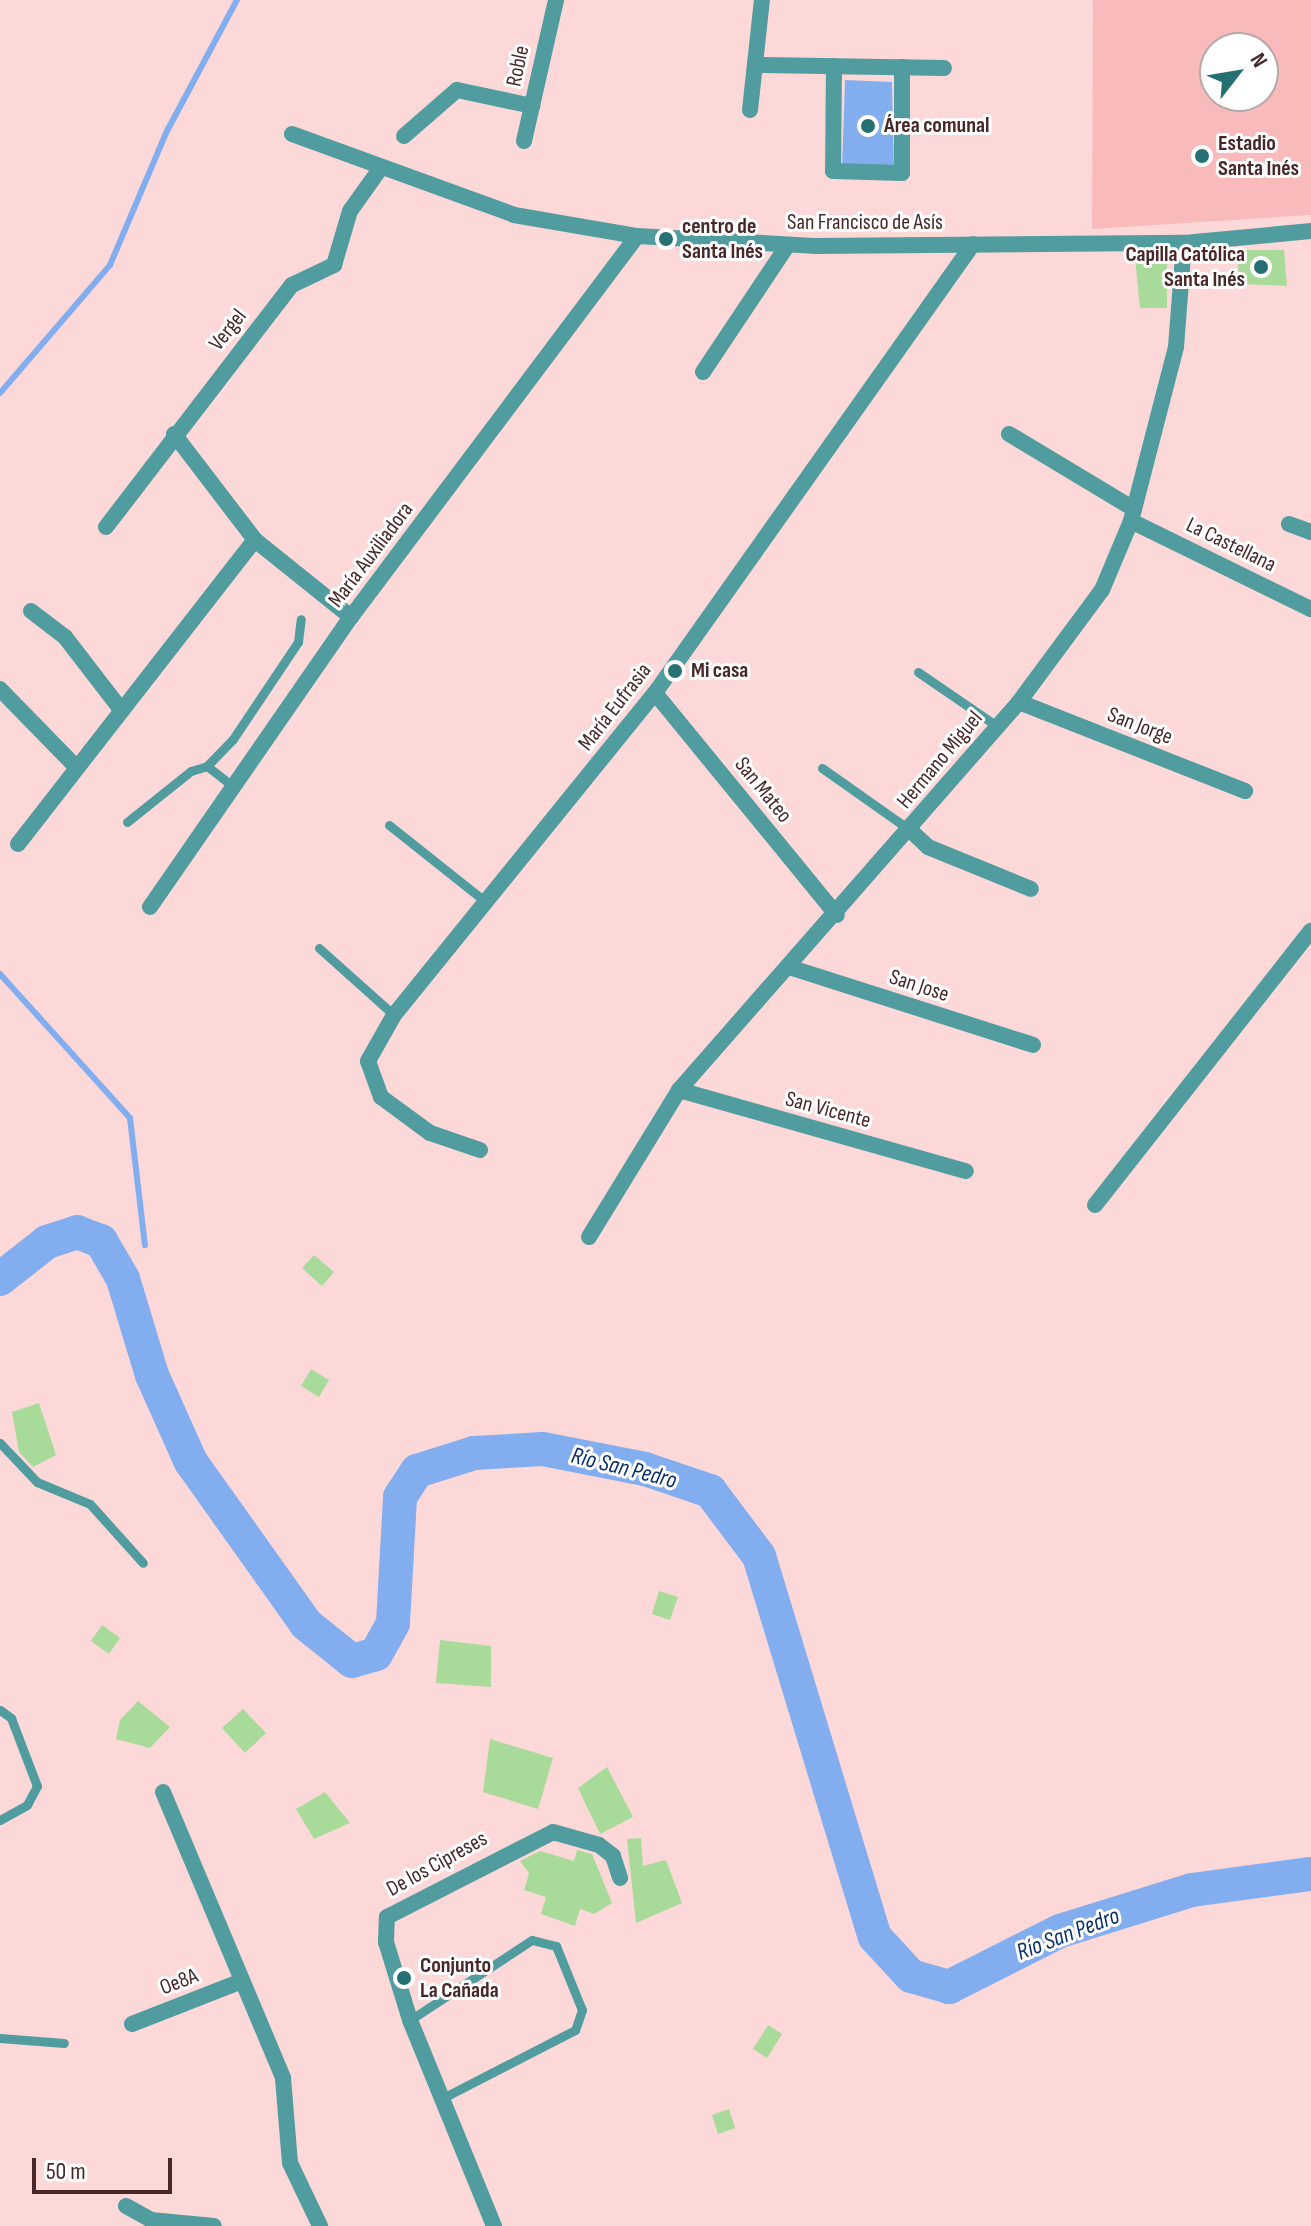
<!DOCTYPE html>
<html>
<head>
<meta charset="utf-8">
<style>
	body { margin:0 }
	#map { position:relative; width:1311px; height:2226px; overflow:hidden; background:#fdd8d8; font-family:"Sofia Sans Condensed",sans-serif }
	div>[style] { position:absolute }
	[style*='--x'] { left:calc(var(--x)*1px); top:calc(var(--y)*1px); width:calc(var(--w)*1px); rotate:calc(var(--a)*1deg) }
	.green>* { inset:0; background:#f8baba }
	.water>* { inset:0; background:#82aef0 }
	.stream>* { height:6px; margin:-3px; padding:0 3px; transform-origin:3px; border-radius:3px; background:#82aef0 }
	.river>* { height:34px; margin:-17px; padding:0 17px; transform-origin:17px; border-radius:17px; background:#82aef0 }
	.building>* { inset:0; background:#a8db99 }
	.service>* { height:9px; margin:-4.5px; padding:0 4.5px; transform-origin:4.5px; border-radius:4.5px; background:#509c9f }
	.minor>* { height:16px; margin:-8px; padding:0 8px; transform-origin:8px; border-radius:8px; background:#509c9f }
	.dots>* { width:22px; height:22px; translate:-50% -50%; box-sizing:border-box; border:4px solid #fff; border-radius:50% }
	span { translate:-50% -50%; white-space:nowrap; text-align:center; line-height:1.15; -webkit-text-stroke:6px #fff; paint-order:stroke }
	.street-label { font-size:22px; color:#492728 }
	.poi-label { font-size:22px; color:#492728; font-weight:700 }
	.left { translate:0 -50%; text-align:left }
	.right { translate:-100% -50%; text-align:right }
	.water-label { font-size:24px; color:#09316b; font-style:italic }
	.north { position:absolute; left:1199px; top:32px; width:80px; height:80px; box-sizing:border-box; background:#fff; border:2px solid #b6a9a9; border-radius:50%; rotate:59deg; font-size:22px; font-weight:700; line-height:32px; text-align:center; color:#492728 }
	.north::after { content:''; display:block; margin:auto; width:28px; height:36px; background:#247072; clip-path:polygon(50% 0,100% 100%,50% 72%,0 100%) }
	.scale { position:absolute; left:32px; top:2158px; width:140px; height:36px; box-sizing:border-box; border:4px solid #492728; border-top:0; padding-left:10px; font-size:24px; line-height:28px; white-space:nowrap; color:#492728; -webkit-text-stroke:6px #fff; paint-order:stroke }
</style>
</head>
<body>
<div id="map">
	<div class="green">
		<div style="clip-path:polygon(evenodd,1093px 0,1311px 0,1311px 215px,1092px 229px,1093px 0,1215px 48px,1263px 48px,1263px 96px,1215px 96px,1215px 48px)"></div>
	</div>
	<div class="water">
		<div style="clip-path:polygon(845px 80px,892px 82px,894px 170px,842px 169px)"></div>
	</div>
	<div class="stream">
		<div style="--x:0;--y:393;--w:169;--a:-49.3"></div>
		<div style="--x:110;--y:265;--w:146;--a:-67"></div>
		<div style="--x:167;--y:131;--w:149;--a:-61.9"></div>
		<div style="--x:0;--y:974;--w:194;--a:47.9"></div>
		<div style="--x:130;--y:1118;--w:128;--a:83.3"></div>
	</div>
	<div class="river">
		<div style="--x:0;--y:1279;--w:60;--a:-38.2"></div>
		<div style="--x:47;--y:1242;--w:32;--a:-18"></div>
		<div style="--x:77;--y:1232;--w:26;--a:21"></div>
		<div style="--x:101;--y:1241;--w:44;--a:59.9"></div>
		<div style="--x:123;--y:1279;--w:100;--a:73.2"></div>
		<div style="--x:152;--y:1375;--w:95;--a:65.9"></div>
		<div style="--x:191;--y:1462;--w:199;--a:54.6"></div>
		<div style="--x:306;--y:1624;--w:59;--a:38.8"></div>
		<div style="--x:352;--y:1661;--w:25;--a:-16"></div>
		<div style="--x:376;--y:1654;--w:35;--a:-61"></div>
		<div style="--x:393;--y:1623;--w:126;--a:-86.8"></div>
		<div style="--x:400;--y:1497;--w:31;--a:-57"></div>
		<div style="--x:417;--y:1471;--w:60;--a:-17.5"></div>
		<div style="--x:474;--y:1453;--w:69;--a:-3.3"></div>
		<div style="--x:543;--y:1449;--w:104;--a:11.1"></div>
		<div style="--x:645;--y:1469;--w:69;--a:18.7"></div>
		<div style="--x:710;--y:1491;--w:81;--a:53"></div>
		<div style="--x:759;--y:1556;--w:398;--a:73.1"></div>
		<div style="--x:875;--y:1937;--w:53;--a:47.3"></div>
		<div style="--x:911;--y:1976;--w:40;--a:16"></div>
		<div style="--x:949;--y:1987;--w:124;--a:-26.8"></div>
		<div style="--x:1060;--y:1931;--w:138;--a:-17.3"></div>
		<div style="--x:1192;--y:1890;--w:120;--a:-7.7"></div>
	</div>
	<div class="building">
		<div style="clip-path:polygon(1236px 250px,1284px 250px,1287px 286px,1240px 284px)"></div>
		<div style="clip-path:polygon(1167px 256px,1167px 308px,1140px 308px,1135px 258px)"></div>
		<div style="clip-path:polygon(314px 1255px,334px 1272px,322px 1286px,302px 1268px)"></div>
		<div style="clip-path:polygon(311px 1369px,329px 1380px,319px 1397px,301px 1386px)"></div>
		<div style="clip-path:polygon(39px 1403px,56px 1455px,33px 1467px,19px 1452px,12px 1412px)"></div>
		<div style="clip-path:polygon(659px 1591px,678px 1597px,670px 1620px,652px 1614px)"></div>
		<div style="clip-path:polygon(102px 1625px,120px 1638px,109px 1654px,91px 1641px)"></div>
		<div style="clip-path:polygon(440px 1640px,491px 1646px,491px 1687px,436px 1683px)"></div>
		<div style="clip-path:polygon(138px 1701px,170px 1727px,150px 1748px,116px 1739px,120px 1720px)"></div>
		<div style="clip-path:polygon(243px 1709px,266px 1733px,245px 1753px,222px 1728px)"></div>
		<div style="clip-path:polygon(490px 1739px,553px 1758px,538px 1809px,483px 1792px)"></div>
		<div style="clip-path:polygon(607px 1767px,633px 1817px,600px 1834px,578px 1788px)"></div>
		<div style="clip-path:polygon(325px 1792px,350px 1823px,314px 1839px,296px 1809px)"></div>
		<div style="clip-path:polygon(641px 1838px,643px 1866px,666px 1860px,682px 1903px,636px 1923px,627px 1839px)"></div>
		<div style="clip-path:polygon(577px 1850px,592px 1854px,612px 1903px,594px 1914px,580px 1909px,575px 1926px,541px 1914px,546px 1897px,524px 1890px,529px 1873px,520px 1861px,540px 1851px,574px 1861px)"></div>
		<div style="clip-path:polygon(768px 2025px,782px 2034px,767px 2058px,753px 2049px)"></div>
		<div style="clip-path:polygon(729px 2109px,735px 2128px,718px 2134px,712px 2115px)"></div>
	</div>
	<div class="service">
		<div style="--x:918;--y:672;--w:96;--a:34.4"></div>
		<div style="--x:207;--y:766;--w:34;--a:38"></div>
		<div style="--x:822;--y:768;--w:108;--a:35.2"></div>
		<div style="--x:127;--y:822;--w:82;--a:-38.6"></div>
		<div style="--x:191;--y:771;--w:17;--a:-17"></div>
		<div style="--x:207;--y:766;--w:37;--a:-46"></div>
		<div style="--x:233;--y:739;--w:117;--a:-56.2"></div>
		<div style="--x:298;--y:642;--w:23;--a:-83"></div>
		<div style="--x:389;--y:825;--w:125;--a:38.5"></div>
		<div style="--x:319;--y:948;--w:101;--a:41.8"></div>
		<div style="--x:0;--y:1443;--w:54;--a:46.5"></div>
		<div style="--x:37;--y:1482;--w:57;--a:22.5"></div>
		<div style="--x:90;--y:1504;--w:79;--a:48.1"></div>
		<div style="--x:0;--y:1710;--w:14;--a:36"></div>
		<div style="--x:11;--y:1718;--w:73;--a:69.1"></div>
		<div style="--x:37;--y:1786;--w:21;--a:118"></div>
		<div style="--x:27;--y:1805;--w:31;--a:151"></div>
		<div style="--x:410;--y:2020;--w:146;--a:-33.3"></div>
		<div style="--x:532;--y:1940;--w:25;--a:14"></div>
		<div style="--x:556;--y:1946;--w:69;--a:67.9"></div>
		<div style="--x:582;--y:2010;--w:21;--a:109"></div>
		<div style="--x:575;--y:2030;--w:153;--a:152.8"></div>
		<div style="--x:0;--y:2038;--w:64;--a:4.5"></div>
	</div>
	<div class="minor">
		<div style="--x:755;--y:65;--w:189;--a:0.9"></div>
		<div style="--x:834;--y:66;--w:105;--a:90.5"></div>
		<div style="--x:833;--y:171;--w:69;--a:1.7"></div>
		<div style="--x:902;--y:173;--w:106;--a:-90"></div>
		<div style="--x:750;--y:110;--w:111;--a:-83.8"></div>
		<div style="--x:292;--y:134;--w:236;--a:20"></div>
		<div style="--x:514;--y:215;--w:125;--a:9.7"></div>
		<div style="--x:637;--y:236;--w:177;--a:3.2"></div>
		<div style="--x:814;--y:246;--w:370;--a:-0.5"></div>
		<div style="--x:1184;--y:243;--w:128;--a:-5.4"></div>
		<div style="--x:404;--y:136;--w:70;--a:-41"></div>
		<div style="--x:457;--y:90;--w:77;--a:12"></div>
		<div style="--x:524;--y:141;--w:145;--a:-77.2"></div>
		<div style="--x:703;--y:372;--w:151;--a:-56.3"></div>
		<div style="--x:174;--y:434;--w:133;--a:52.6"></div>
		<div style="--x:255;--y:540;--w:123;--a:38.7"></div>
		<div style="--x:1009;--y:434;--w:146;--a:31"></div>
		<div style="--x:1131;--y:521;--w:200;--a:26.1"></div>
		<div style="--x:1289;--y:524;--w:23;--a:20"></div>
		<div style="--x:106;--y:527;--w:305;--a:-52.5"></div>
		<div style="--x:292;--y:285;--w:47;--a:-25.5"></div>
		<div style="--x:334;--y:265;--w:56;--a:-73.5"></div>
		<div style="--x:350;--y:211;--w:52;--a:-54.5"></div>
		<div style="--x:31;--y:611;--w:43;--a:37.4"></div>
		<div style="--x:65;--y:637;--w:93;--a:52.4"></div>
		<div style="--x:0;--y:689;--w:110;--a:45.7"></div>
		<div style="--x:655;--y:693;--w:287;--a:50.7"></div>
		<div style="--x:1019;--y:702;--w:243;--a:21.5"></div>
		<div style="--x:910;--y:830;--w:25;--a:43"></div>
		<div style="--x:928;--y:847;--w:111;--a:22.2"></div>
		<div style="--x:18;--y:844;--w:385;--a:-52.1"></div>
		<div style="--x:150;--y:907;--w:353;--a:-55.3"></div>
		<div style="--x:351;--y:617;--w:476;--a:-53.1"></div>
		<div style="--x:792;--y:968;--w:253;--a:17.7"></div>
		<div style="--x:679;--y:1090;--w:298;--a:15.8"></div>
		<div style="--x:480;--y:1150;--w:53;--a:-161.2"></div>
		<div style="--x:430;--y:1133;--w:61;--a:-143.7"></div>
		<div style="--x:381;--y:1097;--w:38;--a:-110"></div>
		<div style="--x:368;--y:1061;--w:53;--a:-60.5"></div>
		<div style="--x:394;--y:1015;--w:414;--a:-51"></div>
		<div style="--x:655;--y:693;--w:550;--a:-54.69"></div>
		<div style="--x:1095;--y:1205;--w:349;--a:-51.8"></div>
		<div style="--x:589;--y:1237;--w:172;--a:-58.5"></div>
		<div style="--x:679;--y:1090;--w:516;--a:-48.77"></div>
		<div style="--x:1019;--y:702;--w:139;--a:-53.5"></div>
		<div style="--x:1102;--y:590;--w:75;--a:-67.2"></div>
		<div style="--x:1131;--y:521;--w:180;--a:-75.5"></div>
		<div style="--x:1176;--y:347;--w:104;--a:-85.6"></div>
		<div style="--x:163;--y:1792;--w:310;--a:67.2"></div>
		<div style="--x:283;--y:2078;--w:85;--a:85.3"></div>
		<div style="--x:290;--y:2163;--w:70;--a:64.5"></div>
		<div style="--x:132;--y:2024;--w:118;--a:-21.4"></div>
		<div style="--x:126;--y:2206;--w:29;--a:29"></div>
		<div style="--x:151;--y:2220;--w:63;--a:5.4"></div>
		<div style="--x:494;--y:2226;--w:222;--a:-112.2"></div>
		<div style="--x:410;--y:2020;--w:82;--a:-107.1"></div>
		<div style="--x:386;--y:1942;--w:25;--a:-88"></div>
		<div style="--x:387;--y:1917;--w:186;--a:-27.1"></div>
		<div style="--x:553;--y:1832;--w:48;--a:15.8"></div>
		<div style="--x:599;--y:1845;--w:18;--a:38"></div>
		<div style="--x:613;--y:1856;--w:23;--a:72"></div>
	</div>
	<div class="dots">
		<div style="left:868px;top:126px;background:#247072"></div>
		<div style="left:1202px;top:156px;background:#247072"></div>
		<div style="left:666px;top:239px;background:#247072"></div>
		<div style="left:1261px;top:267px;background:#247072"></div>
		<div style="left:675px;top:671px;background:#247072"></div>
		<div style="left:404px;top:1978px;background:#247072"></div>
	</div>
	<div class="street-label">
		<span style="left:518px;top:66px;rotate:-78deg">Roble</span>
		<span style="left:865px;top:223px">San Francisco de Asís</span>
		<span style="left:228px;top:330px;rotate:-52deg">Vergel</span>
		<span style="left:1231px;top:545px;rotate:26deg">La Castellana</span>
		<span style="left:371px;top:555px;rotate:-53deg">María Auxiliadora</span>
		<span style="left:615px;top:707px;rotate:-52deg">María Eufrasia</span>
		<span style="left:1140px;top:726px;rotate:21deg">San Jorge</span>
		<span style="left:940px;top:760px;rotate:-50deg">Hermano Miguel</span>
		<span style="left:763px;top:790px;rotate:51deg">San Mateo</span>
		<span style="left:919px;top:986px;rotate:18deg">San Jose</span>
		<span style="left:828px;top:1110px;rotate:15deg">San Vicente</span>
		<span style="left:437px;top:1864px;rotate:-29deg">De los Cipreses</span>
		<span style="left:179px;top:1982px;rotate:-21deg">Oe8A</span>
	</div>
	<div class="poi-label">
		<span class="left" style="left:884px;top:126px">Área comunal</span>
		<span class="left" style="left:1218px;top:156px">Estadio<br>Santa Inés</span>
		<span class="left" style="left:682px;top:239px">centro de<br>Santa Inés</span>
		<span class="right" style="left:1245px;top:267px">Capilla Católica<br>Santa Inés</span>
		<span class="left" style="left:691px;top:671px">Mi casa</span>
		<span class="left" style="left:420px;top:1978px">Conjunto<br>La Cañada</span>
	</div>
	<div class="water-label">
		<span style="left:624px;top:1468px;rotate:14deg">Río San Pedro</span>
		<span style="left:1068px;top:1934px;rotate:-21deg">Río San Pedro</span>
	</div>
	<div class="north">N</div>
	<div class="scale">50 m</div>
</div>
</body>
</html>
